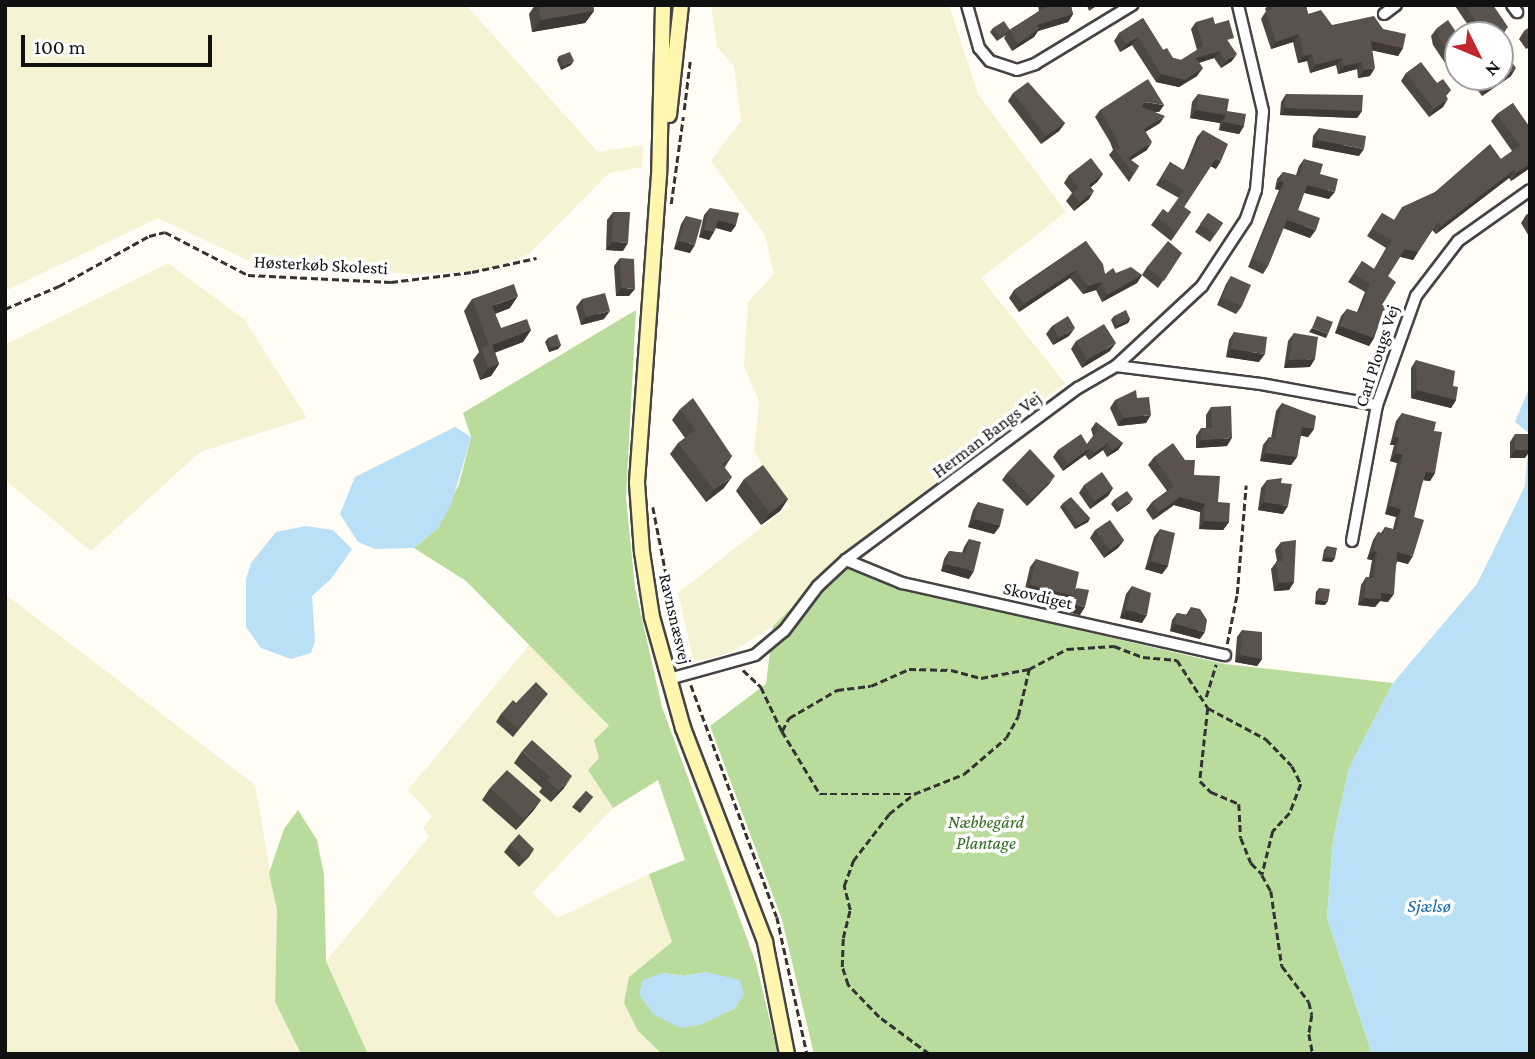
<!DOCTYPE html>
<html>
<head>
<meta charset="utf-8">
<style>
	body { margin:0 }
	#map { position:relative; width:1535px; height:1059px; overflow:hidden; background:#fffdf5; font-family:"Crimson Pro",serif }
	div>[style] { position:absolute }
	[style*='--x'] { left:calc(var(--x)*1px); top:calc(var(--y)*1px); width:calc(var(--w)*1px); rotate:calc(var(--a)*1deg) }
	.farmland>* { inset:0; background:#f6f3d4 }
	.forest>* { inset:0; background:#b9dc9c }
	.water>* { inset:0; background:#b9e0f7 }
	.path>* { height:2.5px; margin-top:-1.25px; transform-origin:0; background:repeating-linear-gradient(90deg,#333 0 7px,transparent 0 10.5px) }
	.roads { filter:drop-shadow(2px 0 #444) drop-shadow(-2px 0 #444) drop-shadow(0 2px #444) drop-shadow(0 -2px #444) }
	.street>* { height:10px; margin:-5px; padding:0 5px; transform-origin:5px; border-radius:5px; background:#fff }
	.secondary>* { height:14px; margin:-7px; padding:0 7px; transform-origin:7px; border-radius:7px; background:#fff6b0 }
	.wall>* { inset:0; background:#4d4742 }
	.shaded-wall>* { inset:0; background:#3f3936 }
	.building>* { inset:0; background:#5a524d }
	span { translate:-50% -50%; white-space:nowrap; text-align:center; line-height:1.15; -webkit-text-stroke:7px #fff; paint-order:stroke }
	.street-label { font-size:18px; color:#111 }
	.park-label { font-size:18px; color:#2f6b1f; font-style:italic }
	.water-label { font-size:19px; color:#1768a6; font-style:italic }
	.frame { position:absolute; inset:0; border:7px solid #111; pointer-events:none }
	.north { position:absolute; left:1444px; top:21px; width:70px; height:70px; box-sizing:border-box; background:#fff; border:2px solid #a0a0a0; border-radius:50%; rotate:133deg; font-size:19px; font-weight:700; line-height:28px; text-align:center; color:#111 }
	.north::after { content:''; display:block; margin:auto; width:24px; height:32px; background:#c4262e; clip-path:polygon(50% 0,100% 100%,50% 72%,0 100%) }
	.scale { position:absolute; left:21px; top:35px; width:191px; height:32px; box-sizing:border-box; border:4px solid #111; border-top:0; padding-left:9px; font-size:21px; line-height:24px; white-space:nowrap; color:#111; -webkit-text-stroke:5px #fff; paint-order:stroke }
</style>
</head>
<body>
<div id="map">
	<div class="farmland">
		<div style="clip-path:polygon(5px 5px,466px 5px,598px 152px,643px 145px,642px 167px,609px 173px,529px 254px,486px 271px,410px 274px,249px 261px,158px 218px,5px 291px)"></div>
		<div style="clip-path:polygon(711px 5px,949px 5px,978px 94px,1066px 212px,981px 278px,1065px 383px,842px 558px,773px 626px,730px 653px,694px 662px,678px 593px,789px 506px,754px 452px,759px 401px,744px 366px,748px 302px,774px 274px,765px 235px,711px 161px,741px 121px,734px 66px,717px 47px)"></div>
		<div style="clip-path:polygon(168px 263px,244px 319px,307px 418px,200px 452px,91px 551px,5px 480px,5px 345px)"></div>
		<div style="clip-path:polygon(5px 594px,255px 785px,277px 910px,275px 1002px,301px 1054px,5px 1054px)"></div>
		<div style="clip-path:polygon(530px 644px,609px 727px,599px 758px,588px 770px,613px 808px,532px 893px,558px 918px,649px 874px,672px 942px,629px 977px,638px 1031px,662px 1054px,368px 1054px,326px 961px,429px 837px,423px 828px,432px 816px,408px 790px)"></div>
	</div>
	<div class="forest">
		<div style="clip-path:polygon(evenodd,636px 310px,626px 498px,635px 588px,662px 707px,756px 963px,778px 1054px,662px 1054px,638px 1031px,624px 1003px,629px 977px,672px 942px,649px 874px,685px 860px,658px 780px,613px 808px,588px 770px,599px 758px,594px 740px,609px 726px,466px 581px,414px 548px,438px 528px,459px 484px,471px 437px,463px 413px,636px 310px,706px 972px,743px 994px,735px 1008px,700px 1025px,663px 973px,684px 976px,706px 972px)"></div>
		<div style="clip-path:polygon(842px 558px,894px 587px,1225px 664px,1393px 683px,1349px 768px,1333px 840px,1327px 918px,1372px 1054px,814px 1054px,782px 920px,710px 726px,766px 684px,773px 626px)"></div>
		<div style="clip-path:polygon(298px 810px,317px 840px,324px 875px,326px 961px,368px 1054px,301px 1054px,275px 1002px,277px 910px,269px 873px,284px 829px)"></div>
	</div>
	<div class="water">
		<div style="clip-path:polygon(1530px 386px,1530px 1054px,1372px 1054px,1327px 918px,1333px 840px,1349px 768px,1393px 683px,1477px 584px,1525px 486px,1529px 433px,1515px 422px)"></div>
		<div style="clip-path:polygon(455px 427px,471px 437px,451px 505px,438px 528px,414px 548px,375px 549px,358px 542px,340px 514px,355px 477px)"></div>
		<div style="clip-path:polygon(306px 526px,333px 530px,352px 549px,331px 579px,312px 596px,315px 641px,311px 653px,291px 659px,261px 648px,246px 627px,246px 579px,251px 563px,276px 532px)"></div>
		<div style="clip-path:polygon(706px 972px,740px 980px,744px 994px,735px 1008px,700px 1025px,680px 1028px,653px 1014px,639px 994px,643px 980px,663px 973px,684px 976px)"></div>
	</div>
	<div class="path">
		<div style="--x:684;--y:110;--w:49;--a:-83"></div>
		<div style="--x:671;--y:204;--w:88;--a:-82.1"></div>
		<div style="--x:5;--y:309;--w:59;--a:-23.1"></div>
		<div style="--x:59;--y:286;--w:103;--a:-29.1"></div>
		<div style="--x:149;--y:236;--w:16;--a:-14"></div>
		<div style="--x:165;--y:232;--w:93;--a:27.4"></div>
		<div style="--x:248;--y:275;--w:143;--a:2.8"></div>
		<div style="--x:391;--y:282;--w:82;--a:-7"></div>
		<div style="--x:472;--y:272;--w:66;--a:-12.3"></div>
		<div style="--x:653;--y:507;--w:161;--a:78.9"></div>
		<div style="--x:1227;--y:644;--w:51;--a:-78.7"></div>
		<div style="--x:1237;--y:594;--w:109;--a:-85.3"></div>
		<div style="--x:743;--y:670;--w:25;--a:43"></div>
		<div style="--x:761;--y:687;--w:49;--a:64.5"></div>
		<div style="--x:782;--y:731;--w:15;--a:-62"></div>
		<div style="--x:789;--y:718;--w:56;--a:-30.3"></div>
		<div style="--x:837;--y:690;--w:34;--a:-7"></div>
		<div style="--x:871;--y:686;--w:42;--a:-24.1"></div>
		<div style="--x:909;--y:669;--w:42;--a:1.4"></div>
		<div style="--x:951;--y:670;--w:31;--a:15"></div>
		<div style="--x:981;--y:678;--w:49;--a:-10.6"></div>
		<div style="--x:1029;--y:669;--w:43;--a:-27.8"></div>
		<div style="--x:1067;--y:649;--w:47;--a:-3.7"></div>
		<div style="--x:1114;--y:646;--w:31;--a:21"></div>
		<div style="--x:1143;--y:657;--w:34;--a:5"></div>
		<div style="--x:1177;--y:660;--w:57;--a:57.1"></div>
		<div style="--x:1208;--y:708;--w:66;--a:28.1"></div>
		<div style="--x:1266;--y:739;--w:37;--a:46"></div>
		<div style="--x:1292;--y:766;--w:20;--a:63"></div>
		<div style="--x:1301;--y:784;--w:31;--a:111"></div>
		<div style="--x:1290;--y:813;--w:25;--a:133"></div>
		<div style="--x:1273;--y:831;--w:45;--a:104"></div>
		<div style="--x:1262;--y:875;--w:18;--a:61"></div>
		<div style="--x:1271;--y:891;--w:76;--a:81.7"></div>
		<div style="--x:1282;--y:966;--w:45;--a:53.1"></div>
		<div style="--x:1309;--y:1002;--w:13;--a:77"></div>
		<div style="--x:1312;--y:1015;--w:19;--a:99"></div>
		<div style="--x:1309;--y:1034;--w:20;--a:79"></div>
		<div style="--x:691;--y:685;--w:247;--a:69.7"></div>
		<div style="--x:777;--y:917;--w:140;--a:77.6"></div>
		<div style="--x:1206;--y:697;--w:34;--a:-73"></div>
		<div style="--x:1208;--y:708;--w:73;--a:96.3"></div>
		<div style="--x:1200;--y:781;--w:16;--a:45"></div>
		<div style="--x:1211;--y:792;--w:30;--a:23"></div>
		<div style="--x:1239;--y:804;--w:34;--a:87"></div>
		<div style="--x:1241;--y:838;--w:27;--a:68"></div>
		<div style="--x:1251;--y:863;--w:16;--a:45"></div>
		<div style="--x:782;--y:731;--w:74;--a:58.9"></div>
		<div style="--x:820;--y:794;--w:94;--a:0"></div>
		<div style="--x:929;--y:1054;--w:62;--a:-143.5"></div>
		<div style="--x:879;--y:1017;--w:45;--a:-134.1"></div>
		<div style="--x:848;--y:985;--w:19;--a:-108"></div>
		<div style="--x:842;--y:967;--w:29;--a:-88"></div>
		<div style="--x:843;--y:938;--w:29;--a:-76"></div>
		<div style="--x:850;--y:910;--w:25;--a:-104"></div>
		<div style="--x:844;--y:886;--w:27;--a:-70"></div>
		<div style="--x:853;--y:861;--w:59;--a:-52.5"></div>
		<div style="--x:889;--y:814;--w:32;--a:-39"></div>
		<div style="--x:914;--y:794;--w:54;--a:-21.8"></div>
		<div style="--x:964;--y:774;--w:55;--a:-40.6"></div>
		<div style="--x:1006;--y:738;--w:25;--a:-61"></div>
		<div style="--x:1018;--y:716;--w:48;--a:-76.8"></div>
	</div>
	<div class="roads">
		<div class="street">
			<div style="--x:967;--y:5;--w:45;--a:74.4"></div>
			<div style="--x:979;--y:48;--w:17;--a:50"></div>
			<div style="--x:990;--y:61;--w:28;--a:18"></div>
			<div style="--x:1017;--y:70;--w:19;--a:-18"></div>
			<div style="--x:1035;--y:64;--w:114;--a:-31.3"></div>
			<div style="--x:1512;--y:5;--w:9;--a:54"></div>
			<div style="--x:1384;--y:14;--w:15;--a:-37"></div>
			<div style="--x:1116;--y:366;--w:117;--a:-42.9"></div>
			<div style="--x:1202;--y:286;--w:80;--a:-56.7"></div>
			<div style="--x:1246;--y:219;--w:31;--a:-71"></div>
			<div style="--x:1256;--y:190;--w:79;--a:-84.9"></div>
			<div style="--x:1263;--y:111;--w:109;--a:-103.3"></div>
			<div style="--x:1352;--y:541;--w:138;--a:-79.6"></div>
			<div style="--x:1377;--y:405;--w:116;--a:-70.3"></div>
			<div style="--x:1416;--y:296;--w:69;--a:-52.6"></div>
			<div style="--x:1458;--y:241;--w:88;--a:-35.3"></div>
			<div style="--x:846;--y:560;--w:61;--a:22.3"></div>
			<div style="--x:902;--y:583;--w:331;--a:12.6"></div>
			<div style="--x:669;--y:679;--w:89;--a:-15.6"></div>
			<div style="--x:755;--y:655;--w:38;--a:-40"></div>
			<div style="--x:784;--y:631;--w:56;--a:-52.9"></div>
			<div style="--x:818;--y:586;--w:38;--a:-43"></div>
			<div style="--x:846;--y:560;--w:289;--a:-36.6"></div>
			<div style="--x:1078;--y:388;--w:44;--a:-30.1"></div>
			<div style="--x:1116;--y:366;--w:146;--a:7.1"></div>
			<div style="--x:1261;--y:384;--w:118;--a:10.3"></div>
		</div>
		<div class="secondary">
			<div style="--x:663;--y:5;--w:170;--a:91.3"></div>
			<div style="--x:659;--y:175;--w:309;--a:94.1"></div>
			<div style="--x:637;--y:483;--w:69;--a:85.9"></div>
			<div style="--x:642;--y:552;--w:66;--a:81.3"></div>
			<div style="--x:652;--y:617;--w:115;--a:74.4"></div>
			<div style="--x:683;--y:728;--w:229;--a:69"></div>
			<div style="--x:765;--y:942;--w:114;--a:78.9"></div>
			<div style="--x:669;--y:115;--w:111;--a:-83.8"></div>
		</div>
	</div>
	<div class="wall">
		<div style="clip-path:polygon(535px 5px,593px 5px,594px 11px,585px 23px,532px 32px,529px 14px)"></div>
		<div style="clip-path:polygon(1038px 5px,1078px 5px,1071px 7px,1073px 14px,1068px 22px,1038px 31px,1034px 37px,1012px 51px,1004px 38px,1006px 35px,997px 41px,990px 32px,993px 28px,1010px 30px,1039px 11px)"></div>
		<div style="clip-path:polygon(1087px 5px,1098px 5px,1089px 11px)"></div>
		<div style="clip-path:polygon(1268px 5px,1306px 5px,1308px 14px,1332px 25px,1383px 29px,1403px 48px,1398px 56px,1372px 50px,1370px 76px,1358px 78px,1357px 69px,1338px 74px,1336px 65px,1310px 73px,1307px 61px,1298px 63px,1293px 42px,1271px 49px,1261px 19px,1266px 11px,1265px 9px)"></div>
		<div style="clip-path:polygon(1456px 5px,1493px 5px,1502px 35px,1472px 31px,1455px 6px)"></div>
		<div style="clip-path:polygon(1143px 18px,1163px 50px,1173px 58px,1181px 60px,1197px 50px,1191px 29px,1196px 22px,1215px 24px,1230px 44px,1232px 61px,1221px 68px,1214px 58px,1199px 63px,1197px 76px,1179px 87px,1156px 82px,1132px 45px,1120px 52px,1114px 41px,1119px 33px)"></div>
		<div style="clip-path:polygon(1530px 27px,1530px 47px,1526px 49px,1519px 39px,1524px 31px)"></div>
		<div style="clip-path:polygon(1437px 28px,1458px 63px,1449px 69px,1433px 45px,1431px 36px)"></div>
		<div style="clip-path:polygon(559px 56px,571px 65px,561px 70px,557px 60px)"></div>
		<div style="clip-path:polygon(1406px 73px,1437px 83px,1451px 90px,1446px 96px,1443px 107px,1429px 117px,1401px 81px)"></div>
		<div style="clip-path:polygon(1511px 76px,1482px 96px,1468px 77px,1500px 77px)"></div>
		<div style="clip-path:polygon(1013px 93px,1065px 123px,1059px 131px,1041px 144px,1008px 101px)"></div>
		<div style="clip-path:polygon(1198px 94px,1227px 111px,1244px 126px,1239px 134px,1219px 130px,1220px 123px,1190px 118px,1192px 102px)"></div>
		<div style="clip-path:polygon(1286px 94px,1362px 111px,1357px 118px,1280px 115px,1281px 102px)"></div>
		<div style="clip-path:polygon(1513px 103px,1530px 168px,1511px 181px,1509px 178px,1436px 234px,1432px 230px,1413px 260px,1400px 257px,1388px 276px,1374px 338px,1369px 346px,1335px 333px,1341px 316px,1347px 309px,1357px 312px,1365px 292px,1348px 282px,1362px 261px,1374px 269px,1386px 248px,1367px 236px,1382px 213px,1394px 220px,1435px 192px,1501px 159px,1512px 151px,1491px 121px,1497px 114px)"></div>
		<div style="clip-path:polygon(1164px 105px,1159px 112px,1155px 112px,1160px 123px,1145px 132px,1147px 150px,1131px 160px,1139px 166px,1129px 182px,1109px 155px,1113px 150px,1110px 142px,1095px 117px,1100px 110px)"></div>
		<div style="clip-path:polygon(1319px 128px,1359px 156px,1312px 147px,1313px 136px)"></div>
		<div style="clip-path:polygon(1203px 130px,1216px 169px,1211px 166px,1184px 207px,1191px 212px,1171px 241px,1151px 225px,1163px 209px,1168px 213px,1179px 198px,1156px 185px,1170px 162px,1183px 170px,1185px 167px,1197px 137px)"></div>
		<div style="clip-path:polygon(1304px 159px,1320px 174px,1329px 199px,1304px 193px,1298px 210px,1310px 238px,1283px 228px,1268px 266px,1263px 274px,1248px 267px,1279px 190px,1275px 189px,1277px 179px,1283px 172px,1296px 175px,1299px 166px)"></div>
		<div style="clip-path:polygon(1103px 174px,1097px 182px,1091px 187px,1089px 199px,1074px 211px,1066px 201px,1072px 193px,1064px 183px,1069px 175px)"></div>
		<div style="clip-path:polygon(710px 208px,736px 225px,731px 232px,716px 228px,709px 240px,699px 237px,704px 215px)"></div>
		<div style="clip-path:polygon(613px 212px,623px 251px,606px 250px,607px 220px)"></div>
		<div style="clip-path:polygon(1208px 213px,1223px 223px,1210px 242px,1195px 232px)"></div>
		<div style="clip-path:polygon(1530px 213px,1530px 238px,1521px 223px,1526px 215px)"></div>
		<div style="clip-path:polygon(686px 216px,690px 253px,674px 249px,681px 224px)"></div>
		<div style="clip-path:polygon(1086px 241px,1105px 274px,1116px 273px,1142px 275px,1137px 283px,1102px 302px,1096px 290px,1083px 294px,1070px 278px,1019px 312px,1009px 298px,1014px 290px)"></div>
		<div style="clip-path:polygon(1182px 253px,1158px 288px,1142px 275px,1147px 267px)"></div>
		<div style="clip-path:polygon(620px 258px,629px 296px,616px 296px,614px 266px)"></div>
		<div style="clip-path:polygon(1231px 276px,1242px 306px,1236px 314px,1217px 305px,1226px 284px)"></div>
		<div style="clip-path:polygon(472px 299px,510px 308px,495px 314px,501px 328px,531px 330px,523px 342px,495px 352px,499px 364px,491px 376px,480px 380px,473px 360px,479px 352px,464px 311px)"></div>
		<div style="clip-path:polygon(582px 299px,604px 319px,581px 325px,576px 307px)"></div>
		<div style="clip-path:polygon(1114px 316px,1130px 319px,1128px 323px,1115px 329px,1111px 320px)"></div>
		<div style="clip-path:polygon(1052px 326px,1069px 336px,1053px 345px,1046px 334px)"></div>
		<div style="clip-path:polygon(1234px 332px,1259px 362px,1226px 357px,1229px 340px)"></div>
		<div style="clip-path:polygon(1294px 333px,1310px 367px,1284px 368px,1288px 341px)"></div>
		<div style="clip-path:polygon(548px 338px,561px 345px,558px 349px,549px 352px,545px 342px)"></div>
		<div style="clip-path:polygon(1076px 341px,1110px 351px,1082px 368px,1071px 349px)"></div>
		<div style="clip-path:polygon(1416px 360px,1453px 386px,1456px 400px,1451px 408px,1411px 398px,1411px 368px)"></div>
		<div style="clip-path:polygon(1137px 398px,1146px 423px,1118px 426px,1110px 408px,1115px 400px)"></div>
		<div style="clip-path:polygon(1282px 403px,1314px 429px,1308px 437px,1301px 435px,1297px 457px,1291px 465px,1260px 461px,1263px 445px,1269px 437px,1271px 438px,1276px 411px)"></div>
		<div style="clip-path:polygon(1211px 407px,1227px 446px,1196px 448px,1196px 436px,1201px 428px,1206px 428px,1206px 415px)"></div>
		<div style="clip-path:polygon(680px 409px,732px 456px,725px 467px,724px 488px,706px 502px,670px 454px,678px 443px,685px 438px,672px 420px)"></div>
		<div style="clip-path:polygon(1402px 413px,1434px 431px,1435px 473px,1430px 481px,1423px 480px,1414px 517px,1408px 564px,1397px 561px,1388px 602px,1380px 601px,1375px 607px,1358px 605px,1361px 585px,1366px 577px,1369px 577px,1372px 560px,1367px 559px,1373px 540px,1378px 532px,1381px 533px,1385px 527px,1393px 529px,1396px 517px,1385px 514px,1397px 463px,1390px 461px,1394px 445px,1390px 445px,1396px 421px)"></div>
		<div style="clip-path:polygon(1096px 422px,1123px 443px,1118px 450px,1107px 457px,1103px 450px,1089px 460px,1085px 455px,1063px 471px,1053px 457px,1058px 450px,1087px 444px,1093px 436px,1091px 429px)"></div>
		<div style="clip-path:polygon(1515px 434px,1525px 458px,1510px 458px,1510px 442px)"></div>
		<div style="clip-path:polygon(1154px 457px,1194px 475px,1218px 502px,1229px 522px,1223px 530px,1199px 529px,1200px 512px,1174px 505px,1153px 520px,1146px 510px,1152px 502px,1167px 491px,1148px 465px)"></div>
		<div style="clip-path:polygon(1007px 473px,1050px 483px,1027px 506px,1002px 480px)"></div>
		<div style="clip-path:polygon(744px 479px,788px 499px,780px 511px,761px 525px,736px 491px)"></div>
		<div style="clip-path:polygon(1267px 480px,1281px 483px,1283px 514px,1258px 510px,1261px 488px)"></div>
		<div style="clip-path:polygon(1084px 485px,1113px 488px,1108px 496px,1090px 509px,1079px 493px)"></div>
		<div style="clip-path:polygon(1114px 500px,1130px 503px,1117px 512px,1111px 504px)"></div>
		<div style="clip-path:polygon(978px 502px,1000px 526px,994px 534px,968px 527px,973px 510px)"></div>
		<div style="clip-path:polygon(1063px 503px,1090px 518px,1088px 522px,1075px 529px,1060px 507px)"></div>
		<div style="clip-path:polygon(1160px 529px,1168px 566px,1162px 574px,1145px 569px,1154px 537px)"></div>
		<div style="clip-path:polygon(1095px 530px,1124px 540px,1118px 548px,1104px 558px,1090px 538px)"></div>
		<div style="clip-path:polygon(969px 539px,969px 579px,941px 571px,944px 559px,949px 551px,962px 553px,964px 547px)"></div>
		<div style="clip-path:polygon(1281px 542px,1294px 582px,1289px 590px,1274px 591px,1271px 569px,1277px 561px,1275px 550px)"></div>
		<div style="clip-path:polygon(1327px 546px,1335px 558px,1332px 562px,1322px 561px,1324px 550px)"></div>
		<div style="clip-path:polygon(1036px 559px,1075px 590px,1077px 588px,1080px 615px,1068px 612px,1070px 601px,1068px 603px,1024px 593px,1030px 567px)"></div>
		<div style="clip-path:polygon(1132px 586px,1142px 623px,1120px 618px,1126px 594px)"></div>
		<div style="clip-path:polygon(1319px 588px,1325px 605px,1315px 604px,1316px 592px)"></div>
		<div style="clip-path:polygon(1191px 607px,1200px 639px,1170px 631px,1172px 620px,1177px 613px,1186px 615px)"></div>
		<div style="clip-path:polygon(1242px 630px,1262px 659px,1257px 666px,1235px 662px,1237px 637px)"></div>
		<div style="clip-path:polygon(542px 701px,513px 737px,496px 722px,501px 714px,516px 703px)"></div>
		<div style="clip-path:polygon(522px 751px,564px 788px,551px 802px,539px 792px,542px 788px,514px 763px)"></div>
		<div style="clip-path:polygon(490px 788px,541px 800px,533px 811px,516px 830px,482px 800px)"></div>
		<div style="clip-path:polygon(586px 791px,593px 797px,580px 813px,572px 807px)"></div>
		<div style="clip-path:polygon(510px 844px,534px 849px,529px 857px,519px 867px,504px 852px)"></div>
	</div>
	<div class="shaded-wall">
		<div style="clip-path:polygon(594px 11px,585px 23px,532px 32px,541px 20px)"></div>
		<div style="clip-path:polygon(1073px 14px,1068px 22px,1038px 31px,1034px 37px,1012px 51px,1018px 44px,1037px 25px)"></div>
		<div style="clip-path:polygon(1508px 27px,1502px 35px,1500px 36px,1500px 35px,1496px 35px)"></div>
		<div style="clip-path:polygon(1299px 34px,1293px 42px,1271px 49px,1276px 42px)"></div>
		<div style="clip-path:polygon(1138px 37px,1132px 45px,1120px 52px,1126px 44px)"></div>
		<div style="clip-path:polygon(1371px 41px,1403px 48px,1398px 56px,1365px 49px)"></div>
		<div style="clip-path:polygon(1220px 51px,1214px 58px,1191px 65px,1196px 58px)"></div>
		<div style="clip-path:polygon(1237px 54px,1232px 61px,1221px 68px,1226px 61px)"></div>
		<div style="clip-path:polygon(1312px 54px,1307px 61px,1298px 63px,1304px 56px)"></div>
		<div style="clip-path:polygon(1342px 58px,1336px 65px,1310px 73px,1315px 65px)"></div>
		<div style="clip-path:polygon(1458px 59px,1458px 63px,1449px 69px,1455px 61px)"></div>
		<div style="clip-path:polygon(574px 61px,571px 65px,561px 70px,563px 66px)"></div>
		<div style="clip-path:polygon(1362px 62px,1357px 69px,1338px 74px,1344px 66px)"></div>
		<div style="clip-path:polygon(1203px 68px,1197px 76px,1179px 87px,1156px 82px,1161px 74px)"></div>
		<div style="clip-path:polygon(1375px 68px,1370px 76px,1358px 78px,1364px 70px)"></div>
		<div style="clip-path:polygon(1516px 68px,1511px 76px,1482px 96px,1487px 88px)"></div>
		<div style="clip-path:polygon(1448px 99px,1443px 107px,1429px 117px,1434px 109px)"></div>
		<div style="clip-path:polygon(1144px 102px,1164px 105px,1159px 112px,1139px 109px)"></div>
		<div style="clip-path:polygon(1285px 108px,1362px 111px,1357px 118px,1280px 115px)"></div>
		<div style="clip-path:polygon(1196px 110px,1226px 115px,1220px 123px,1190px 118px)"></div>
		<div style="clip-path:polygon(1165px 116px,1160px 123px,1139px 136px,1144px 129px)"></div>
		<div style="clip-path:polygon(1224px 122px,1244px 126px,1239px 134px,1219px 130px)"></div>
		<div style="clip-path:polygon(1065px 123px,1059px 131px,1041px 144px,1046px 136px)"></div>
		<div style="clip-path:polygon(1317px 140px,1364px 149px,1359px 156px,1312px 147px)"></div>
		<div style="clip-path:polygon(1152px 142px,1147px 150px,1125px 163px,1128px 158px)"></div>
		<div style="clip-path:polygon(1216px 158px,1221px 161px,1216px 169px,1210px 166px)"></div>
		<div style="clip-path:polygon(1530px 164px,1530px 168px,1511px 181px,1516px 173px)"></div>
		<div style="clip-path:polygon(1514px 170px,1509px 178px,1436px 234px,1441px 226px)"></div>
		<div style="clip-path:polygon(1103px 174px,1097px 182px,1084px 193px,1089px 185px)"></div>
		<div style="clip-path:polygon(1280px 181px,1284px 182px,1279px 190px,1275px 189px)"></div>
		<div style="clip-path:polygon(1307px 185px,1335px 192px,1329px 199px,1302px 192px)"></div>
		<div style="clip-path:polygon(1094px 191px,1089px 199px,1074px 211px,1080px 203px)"></div>
		<div style="clip-path:polygon(718px 220px,736px 225px,731px 232px,713px 227px)"></div>
		<div style="clip-path:polygon(1287px 220px,1316px 230px,1310px 238px,1281px 227px)"></div>
		<div style="clip-path:polygon(704px 230px,714px 232px,709px 240px,699px 237px)"></div>
		<div style="clip-path:polygon(679px 241px,695px 245px,690px 253px,674px 249px)"></div>
		<div style="clip-path:polygon(612px 242px,628px 243px,623px 251px,606px 250px)"></div>
		<div style="clip-path:polygon(1405px 249px,1418px 252px,1413px 260px,1399px 256px)"></div>
		<div style="clip-path:polygon(1076px 270px,1070px 278px,1019px 312px,1024px 304px)"></div>
		<div style="clip-path:polygon(1142px 275px,1137px 283px,1102px 302px,1107px 295px)"></div>
		<div style="clip-path:polygon(1101px 282px,1096px 290px,1083px 294px,1088px 286px)"></div>
		<div style="clip-path:polygon(621px 288px,635px 289px,629px 296px,616px 296px)"></div>
		<div style="clip-path:polygon(518px 296px,510px 308px,484px 318px,492px 306px)"></div>
		<div style="clip-path:polygon(610px 311px,604px 319px,581px 325px,586px 317px)"></div>
		<div style="clip-path:polygon(1130px 319px,1128px 323px,1115px 329px,1118px 325px)"></div>
		<div style="clip-path:polygon(1340px 326px,1374px 338px,1369px 346px,1335px 333px)"></div>
		<div style="clip-path:polygon(1075px 328px,1069px 336px,1053px 345px,1059px 338px)"></div>
		<div style="clip-path:polygon(1312px 328px,1328px 334px,1326px 338px,1309px 332px)"></div>
		<div style="clip-path:polygon(531px 330px,523px 342px,484px 357px,492px 345px)"></div>
		<div style="clip-path:polygon(1116px 343px,1110px 351px,1082px 368px,1087px 360px)"></div>
		<div style="clip-path:polygon(561px 345px,558px 349px,549px 352px,551px 348px)"></div>
		<div style="clip-path:polygon(1231px 349px,1265px 354px,1259px 362px,1226px 357px)"></div>
		<div style="clip-path:polygon(1315px 359px,1310px 367px,1284px 368px,1289px 360px)"></div>
		<div style="clip-path:polygon(499px 364px,491px 376px,480px 380px,488px 368px)"></div>
		<div style="clip-path:polygon(1417px 390px,1456px 400px,1451px 408px,1411px 398px)"></div>
		<div style="clip-path:polygon(1151px 415px,1146px 423px,1118px 426px,1123px 418px)"></div>
		<div style="clip-path:polygon(1302px 427px,1314px 429px,1308px 437px,1297px 435px)"></div>
		<div style="clip-path:polygon(1395px 437px,1399px 438px,1394px 445px,1390px 445px)"></div>
		<div style="clip-path:polygon(1232px 438px,1227px 446px,1196px 448px,1201px 440px)"></div>
		<div style="clip-path:polygon(1108px 443px,1103px 450px,1089px 460px,1094px 453px)"></div>
		<div style="clip-path:polygon(1123px 443px,1118px 450px,1107px 457px,1112px 450px)"></div>
		<div style="clip-path:polygon(1090px 448px,1085px 455px,1063px 471px,1068px 464px)"></div>
		<div style="clip-path:polygon(1515px 450px,1530px 450px,1530px 451px,1525px 458px,1510px 458px)"></div>
		<div style="clip-path:polygon(1266px 453px,1297px 457px,1291px 465px,1260px 461px)"></div>
		<div style="clip-path:polygon(1396px 453px,1403px 455px,1397px 463px,1390px 461px)"></div>
		<div style="clip-path:polygon(1426px 472px,1435px 473px,1430px 481px,1420px 480px)"></div>
		<div style="clip-path:polygon(1055px 476px,1050px 483px,1027px 506px,1032px 499px)"></div>
		<div style="clip-path:polygon(732px 477px,724px 488px,706px 502px,714px 490px)"></div>
		<div style="clip-path:polygon(1113px 488px,1108px 496px,1090px 509px,1095px 501px)"></div>
		<div style="clip-path:polygon(1180px 497px,1205px 504px,1200px 512px,1174px 505px,1153px 520px,1159px 512px)"></div>
		<div style="clip-path:polygon(788px 499px,780px 511px,761px 525px,770px 513px)"></div>
		<div style="clip-path:polygon(1133px 499px,1130px 503px,1117px 512px,1120px 508px)"></div>
		<div style="clip-path:polygon(1264px 502px,1288px 506px,1283px 514px,1258px 510px)"></div>
		<div style="clip-path:polygon(1390px 506px,1401px 509px,1396px 517px,1385px 514px)"></div>
		<div style="clip-path:polygon(1090px 518px,1088px 522px,1075px 529px,1078px 525px)"></div>
		<div style="clip-path:polygon(974px 519px,1000px 526px,994px 534px,968px 527px)"></div>
		<div style="clip-path:polygon(1204px 521px,1229px 522px,1223px 530px,1199px 529px)"></div>
		<div style="clip-path:polygon(1124px 540px,1118px 548px,1104px 558px,1110px 550px)"></div>
		<div style="clip-path:polygon(1373px 551px,1377px 552px,1372px 560px,1367px 559px)"></div>
		<div style="clip-path:polygon(1397px 552px,1413px 556px,1408px 564px,1392px 560px)"></div>
		<div style="clip-path:polygon(1325px 557px,1335px 558px,1332px 562px,1322px 561px)"></div>
		<div style="clip-path:polygon(1151px 561px,1168px 566px,1162px 574px,1145px 569px)"></div>
		<div style="clip-path:polygon(946px 564px,974px 571px,969px 579px,941px 571px)"></div>
		<div style="clip-path:polygon(1294px 582px,1289px 590px,1274px 591px,1279px 583px)"></div>
		<div style="clip-path:polygon(1030px 585px,1074px 596px,1068px 603px,1024px 593px)"></div>
		<div style="clip-path:polygon(1381px 593px,1394px 594px,1388px 602px,1380px 601px,1375px 607px,1358px 605px,1364px 598px)"></div>
		<div style="clip-path:polygon(1317px 600px,1328px 601px,1325px 605px,1315px 604px)"></div>
		<div style="clip-path:polygon(1073px 604px,1085px 607px,1080px 615px,1068px 612px)"></div>
		<div style="clip-path:polygon(1126px 610px,1147px 615px,1142px 623px,1120px 618px)"></div>
		<div style="clip-path:polygon(1175px 624px,1205px 632px,1200px 639px,1170px 631px)"></div>
		<div style="clip-path:polygon(1240px 655px,1262px 659px,1257px 666px,1235px 662px)"></div>
		<div style="clip-path:polygon(572px 776px,564px 788px,551px 802px,559px 791px)"></div>
		<div style="clip-path:polygon(541px 800px,533px 811px,516px 830px,524px 819px)"></div>
	</div>
	<div class="building">
		<div style="clip-path:polygon(538px 5px,593px 5px,594px 11px,541px 20px)"></div>
		<div style="clip-path:polygon(1045px 5px,1071px 5px,1073px 14px,1037px 25px,1039px 29px,1018px 44px,1009px 30px,1046px 7px)"></div>
		<div style="clip-path:polygon(1272px 5px,1306px 5px,1308px 14px,1321px 10px,1332px 25px,1374px 16px,1383px 29px,1406px 34px,1403px 48px,1371px 41px,1375px 68px,1364px 70px,1362px 62px,1344px 66px,1342px 58px,1315px 65px,1312px 54px,1304px 56px,1299px 34px,1276px 42px,1266px 11px,1273px 9px)"></div>
		<div style="clip-path:polygon(1465px 5px,1493px 5px,1508px 27px,1496px 35px,1466px 35px,1479px 26px)"></div>
		<div style="clip-path:polygon(1213px 17px,1215px 24px,1229px 20px,1234px 38px,1227px 40px,1237px 54px,1226px 61px,1220px 51px,1196px 58px,1203px 68px,1185px 80px,1161px 74px,1138px 37px,1126px 44px,1119px 33px,1143px 18px,1163px 50px,1167px 48px,1173px 58px,1181px 60px,1203px 46px,1196px 22px)"></div>
		<div style="clip-path:polygon(1448px 20px,1458px 35px,1458px 59px,1455px 61px,1439px 37px,1437px 28px)"></div>
		<div style="clip-path:polygon(1004px 21px,1010px 30px,999px 37px,993px 28px)"></div>
		<div style="clip-path:polygon(1530px 27px,1530px 39px,1524px 31px)"></div>
		<div style="clip-path:polygon(570px 52px,574px 61px,563px 66px,559px 56px)"></div>
		<div style="clip-path:polygon(1509px 58px,1516px 68px,1487px 88px,1479px 77px,1500px 77px,1500px 64px)"></div>
		<div style="clip-path:polygon(1421px 62px,1437px 83px,1443px 79px,1451px 90px,1445px 94px,1448px 99px,1434px 109px,1406px 73px)"></div>
		<div style="clip-path:polygon(1148px 79px,1164px 105px,1144px 102px,1142px 107px,1165px 116px,1144px 129px,1152px 142px,1128px 158px,1139px 166px,1134px 174px,1114px 148px,1120px 150px,1115px 135px,1100px 110px)"></div>
		<div style="clip-path:polygon(1028px 82px,1065px 123px,1046px 136px,1013px 93px)"></div>
		<div style="clip-path:polygon(1198px 94px,1229px 99px,1227px 111px,1246px 114px,1244px 126px,1224px 122px,1226px 115px,1196px 110px)"></div>
		<div style="clip-path:polygon(1286px 94px,1363px 95px,1362px 111px,1285px 108px)"></div>
		<div style="clip-path:polygon(1513px 103px,1529px 126px,1530px 125px,1530px 164px,1516px 173px,1514px 170px,1441px 226px,1438px 222px,1418px 252px,1405px 249px,1388px 276px,1396px 282px,1382px 305px,1386px 306px,1374px 338px,1340px 326px,1347px 309px,1359px 313px,1370px 284px,1354px 274px,1362px 261px,1374px 269px,1392px 241px,1372px 228px,1382px 213px,1394px 220px,1402px 207px,1435px 192px,1490px 144px,1501px 159px,1520px 146px,1497px 114px)"></div>
		<div style="clip-path:polygon(1319px 128px,1366px 136px,1364px 149px,1317px 140px)"></div>
		<div style="clip-path:polygon(1203px 130px,1228px 144px,1221px 161px,1216px 158px,1184px 207px,1191px 212px,1176px 233px,1157px 217px,1163px 209px,1168px 213px,1184px 190px,1161px 177px,1170px 162px,1183px 170px,1189px 164px)"></div>
		<div style="clip-path:polygon(1091px 158px,1103px 174px,1089px 185px,1094px 191px,1080px 203px,1072px 193px,1079px 188px,1069px 175px)"></div>
		<div style="clip-path:polygon(1304px 159px,1323px 164px,1320px 174px,1338px 179px,1335px 192px,1307px 185px,1298px 210px,1320px 218px,1316px 230px,1287px 220px,1268px 266px,1253px 259px,1284px 182px,1280px 181px,1283px 172px,1299px 176px)"></div>
		<div style="clip-path:polygon(710px 208px,739px 213px,736px 225px,718px 220px,714px 232px,704px 230px)"></div>
		<div style="clip-path:polygon(613px 212px,630px 212px,628px 243px,612px 242px)"></div>
		<div style="clip-path:polygon(1208px 213px,1223px 223px,1215px 235px,1200px 224px)"></div>
		<div style="clip-path:polygon(1530px 213px,1530px 222px,1526px 215px)"></div>
		<div style="clip-path:polygon(686px 216px,702px 220px,695px 245px,679px 241px)"></div>
		<div style="clip-path:polygon(1086px 241px,1103px 264px,1105px 274px,1113px 268px,1116px 273px,1131px 267px,1142px 275px,1107px 295px,1101px 282px,1088px 286px,1076px 270px,1024px 304px,1014px 290px)"></div>
		<div style="clip-path:polygon(1168px 241px,1182px 253px,1164px 281px,1147px 267px)"></div>
		<div style="clip-path:polygon(620px 258px,634px 259px,635px 289px,621px 288px)"></div>
		<div style="clip-path:polygon(1231px 276px,1251px 285px,1242px 306px,1222px 298px)"></div>
		<div style="clip-path:polygon(514px 284px,518px 296px,492px 306px,501px 328px,527px 319px,531px 330px,492px 345px,499px 364px,488px 368px,481px 348px,489px 345px,472px 299px)"></div>
		<div style="clip-path:polygon(605px 293px,610px 311px,586px 317px,582px 299px)"></div>
		<div style="clip-path:polygon(1126px 310px,1130px 319px,1118px 325px,1114px 316px)"></div>
		<div style="clip-path:polygon(1068px 316px,1075px 328px,1059px 338px,1052px 326px)"></div>
		<div style="clip-path:polygon(1317px 316px,1333px 322px,1328px 334px,1312px 328px)"></div>
		<div style="clip-path:polygon(1104px 324px,1116px 343px,1087px 360px,1076px 341px)"></div>
		<div style="clip-path:polygon(1234px 332px,1267px 337px,1265px 354px,1231px 349px)"></div>
		<div style="clip-path:polygon(1294px 333px,1318px 337px,1315px 359px,1289px 360px)"></div>
		<div style="clip-path:polygon(557px 334px,561px 345px,551px 348px,548px 338px)"></div>
		<div style="clip-path:polygon(1416px 360px,1455px 371px,1453px 386px,1458px 387px,1456px 400px,1417px 390px)"></div>
		<div style="clip-path:polygon(1136px 390px,1137px 398px,1149px 397px,1151px 415px,1123px 418px,1115px 400px)"></div>
		<div style="clip-path:polygon(693px 398px,732px 456px,722px 464px,732px 477px,714px 490px,678px 443px,696px 430px,680px 409px)"></div>
		<div style="clip-path:polygon(1282px 403px,1316px 416px,1314px 429px,1302px 427px,1297px 457px,1266px 453px,1269px 437px,1275px 439px)"></div>
		<div style="clip-path:polygon(1231px 406px,1232px 438px,1201px 440px,1201px 428px,1212px 428px,1211px 407px)"></div>
		<div style="clip-path:polygon(1402px 413px,1436px 422px,1434px 431px,1442px 432px,1435px 473px,1426px 472px,1418px 496px,1414px 517px,1424px 520px,1413px 556px,1397px 552px,1394px 594px,1381px 593px,1381px 599px,1364px 598px,1366px 577px,1374px 578px,1377px 552px,1373px 551px,1378px 532px,1383px 534px,1385px 527px,1396px 530px,1401px 509px,1390px 506px,1403px 455px,1396px 453px,1399px 438px,1395px 437px)"></div>
		<div style="clip-path:polygon(1096px 422px,1123px 443px,1112px 450px,1108px 443px,1094px 453px,1090px 448px,1068px 464px,1058px 450px,1081px 434px,1087px 444px,1098px 430px)"></div>
		<div style="clip-path:polygon(1515px 434px,1530px 434px,1530px 450px,1515px 450px)"></div>
		<div style="clip-path:polygon(1173px 443px,1185px 460px,1195px 460px,1194px 475px,1220px 476px,1218px 502px,1230px 503px,1229px 522px,1204px 521px,1205px 504px,1180px 497px,1159px 512px,1152px 502px,1174px 486px,1154px 457px)"></div>
		<div style="clip-path:polygon(1030px 449px,1055px 476px,1032px 499px,1007px 473px)"></div>
		<div style="clip-path:polygon(763px 465px,788px 499px,770px 513px,744px 479px)"></div>
		<div style="clip-path:polygon(1102px 472px,1113px 488px,1095px 501px,1084px 485px)"></div>
		<div style="clip-path:polygon(1282px 478px,1281px 483px,1292px 484px,1288px 506px,1264px 502px,1267px 480px)"></div>
		<div style="clip-path:polygon(1127px 491px,1133px 499px,1120px 508px,1114px 500px)"></div>
		<div style="clip-path:polygon(1071px 497px,1090px 518px,1078px 525px,1063px 503px)"></div>
		<div style="clip-path:polygon(978px 502px,1004px 509px,1000px 526px,974px 519px)"></div>
		<div style="clip-path:polygon(1110px 520px,1124px 540px,1110px 550px,1095px 530px)"></div>
		<div style="clip-path:polygon(1160px 529px,1175px 533px,1168px 566px,1151px 561px)"></div>
		<div style="clip-path:polygon(969px 539px,981px 542px,974px 571px,946px 564px,949px 551px,966px 553px)"></div>
		<div style="clip-path:polygon(1296px 540px,1294px 582px,1279px 583px,1276px 561px,1283px 561px,1281px 542px)"></div>
		<div style="clip-path:polygon(1327px 546px,1337px 548px,1335px 558px,1325px 557px)"></div>
		<div style="clip-path:polygon(1036px 559px,1079px 572px,1074px 596px,1030px 585px)"></div>
		<div style="clip-path:polygon(1132px 586px,1151px 593px,1147px 615px,1126px 610px)"></div>
		<div style="clip-path:polygon(1077px 588px,1089px 590px,1085px 607px,1073px 604px)"></div>
		<div style="clip-path:polygon(1319px 588px,1330px 589px,1328px 601px,1317px 600px)"></div>
		<div style="clip-path:polygon(1191px 607px,1200px 609px,1207px 620px,1205px 632px,1175px 624px,1177px 613px,1189px 615px)"></div>
		<div style="clip-path:polygon(1242px 630px,1262px 632px,1262px 659px,1240px 655px)"></div>
		<div style="clip-path:polygon(536px 682px,548px 694px,518px 729px,501px 714px,513px 700px,516px 703px)"></div>
		<div style="clip-path:polygon(532px 740px,572px 776px,559px 791px,547px 780px,551px 777px,522px 751px)"></div>
		<div style="clip-path:polygon(507px 770px,541px 800px,524px 819px,490px 788px)"></div>
		<div style="clip-path:polygon(586px 791px,593px 797px,583px 809px,575px 803px)"></div>
		<div style="clip-path:polygon(519px 834px,534px 849px,524px 859px,510px 844px)"></div>
	</div>
	<div class="street-label">
		<span style="left:321px;top:265px;rotate:3deg">Høsterkøb Skolesti</span>
		<span style="left:1377px;top:356px;rotate:-72deg">Carl Plougs Vej</span>
		<span style="left:987px;top:435px;rotate:-37deg">Herman Bangs Vej</span>
		<span style="left:1038px;top:596px;rotate:13deg">Skovdiget</span>
		<span style="left:675px;top:619px;rotate:77deg">Ravnsnæsvej</span>
	</div>
	<div class="park-label">
		<span style="left:986px;top:833px">Næbbegård<br>Plantage</span>
	</div>
	<div class="water-label">
		<span style="left:1429px;top:906px">Sjælsø</span>
	</div>
	<div class="frame"></div>
	<div class="north">N</div>
	<div class="scale">100 m</div>
</div>
</body>
</html>
